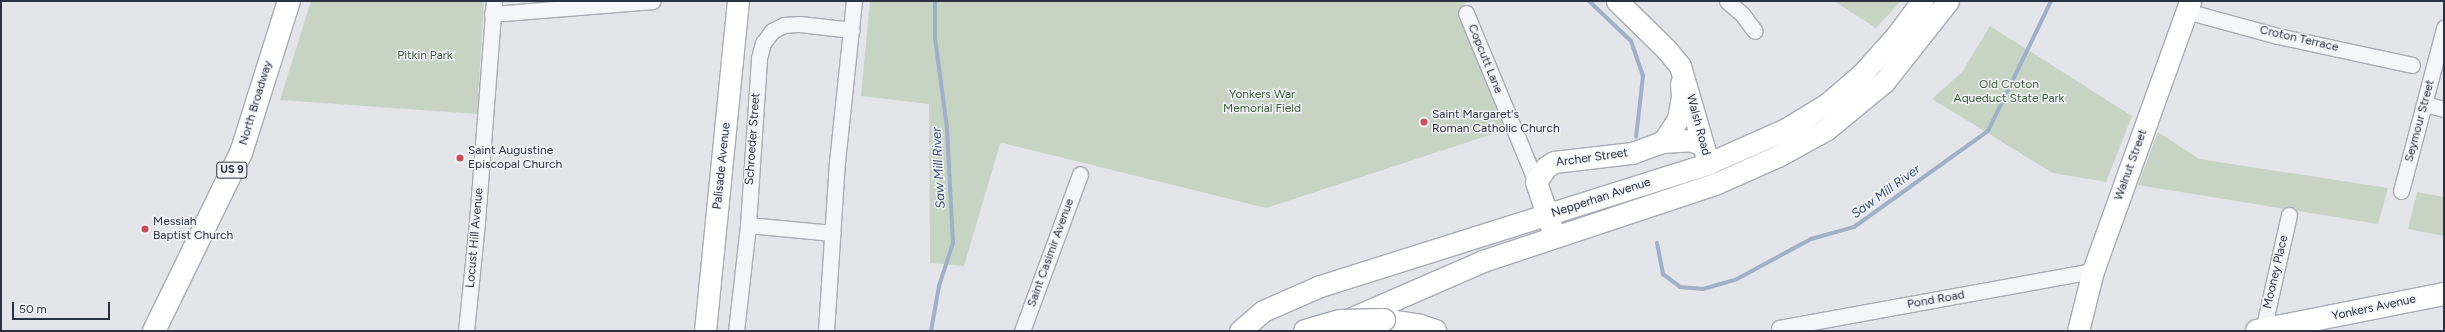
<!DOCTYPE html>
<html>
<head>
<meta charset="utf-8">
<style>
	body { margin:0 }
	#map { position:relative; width:2445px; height:332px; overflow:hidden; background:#e3e5ea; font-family:Figtree,sans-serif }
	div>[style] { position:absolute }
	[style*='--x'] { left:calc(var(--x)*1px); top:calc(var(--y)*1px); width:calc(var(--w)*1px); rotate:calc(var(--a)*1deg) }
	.green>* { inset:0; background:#c7d4c4 }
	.stream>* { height:4px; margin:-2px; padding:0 2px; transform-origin:2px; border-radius:2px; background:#9fb0c8 }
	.roads { filter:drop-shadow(1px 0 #a8abb4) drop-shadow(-1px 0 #a8abb4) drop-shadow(0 1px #a8abb4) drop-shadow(0 -1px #a8abb4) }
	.street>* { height:15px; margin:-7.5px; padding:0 7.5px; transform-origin:7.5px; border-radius:7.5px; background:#f5f6f9 }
	.secondary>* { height:21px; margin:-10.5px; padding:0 10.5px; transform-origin:10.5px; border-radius:10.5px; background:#fff }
	.primary>* { height:22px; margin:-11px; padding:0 11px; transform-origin:11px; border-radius:11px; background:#fff }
	.bridges { filter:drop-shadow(1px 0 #a2a8b5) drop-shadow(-1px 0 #a2a8b5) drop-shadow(0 1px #a2a8b5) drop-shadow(0 -1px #a2a8b5) }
	.primary-bridge>* { height:22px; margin:-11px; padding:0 11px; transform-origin:11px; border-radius:11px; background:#fff }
	.dots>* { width:11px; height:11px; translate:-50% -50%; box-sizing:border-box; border:2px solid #f2f4f8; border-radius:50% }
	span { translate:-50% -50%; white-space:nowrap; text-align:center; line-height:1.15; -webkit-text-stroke:3px #f2f4f8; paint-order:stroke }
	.shield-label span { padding:1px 3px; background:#f2f4f8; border:1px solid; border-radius:3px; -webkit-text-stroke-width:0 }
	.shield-label { font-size:11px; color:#2b3142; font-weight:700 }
	.street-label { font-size:12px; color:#2b3142 }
	.park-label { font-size:12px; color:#3d5d39 }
	.poi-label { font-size:12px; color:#2b3142 }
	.left { translate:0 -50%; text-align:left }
	.water-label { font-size:13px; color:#374d74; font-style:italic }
	.frame { position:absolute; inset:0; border:2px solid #2b3142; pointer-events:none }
	.scale { position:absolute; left:12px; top:302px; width:98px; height:18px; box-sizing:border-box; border:2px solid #2b3142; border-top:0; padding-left:5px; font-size:12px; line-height:14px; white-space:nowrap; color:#2b3142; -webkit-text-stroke:3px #f2f4f8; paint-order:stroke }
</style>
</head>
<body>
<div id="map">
	<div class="green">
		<div style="clip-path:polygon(311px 1px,484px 1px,477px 114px,280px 100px)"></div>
		<div style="clip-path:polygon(870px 1px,1469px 1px,1460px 7px,1505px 130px,1266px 208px,1003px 143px,1000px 144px,964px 266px,930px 263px,929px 104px,861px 96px)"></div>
		<div style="clip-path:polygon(1834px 1px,1901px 1px,1876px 28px)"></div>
		<div style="clip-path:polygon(1990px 26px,2132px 116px,2106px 182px,2053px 173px,1932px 99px,1962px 72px)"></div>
		<div style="clip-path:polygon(2158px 132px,2199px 159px,2388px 188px,2378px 224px,2138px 185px)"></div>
		<div style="clip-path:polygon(2417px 192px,2444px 197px,2444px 236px,2408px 229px)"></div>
	</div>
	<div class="stream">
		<div style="--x:1589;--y:1;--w:58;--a:43.6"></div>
		<div style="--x:1631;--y:41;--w:37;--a:71"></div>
		<div style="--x:1643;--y:76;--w:61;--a:96.5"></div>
		<div style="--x:1657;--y:243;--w:32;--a:79"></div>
		<div style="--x:1663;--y:274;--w:21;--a:37"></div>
		<div style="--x:1680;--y:287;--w:23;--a:5"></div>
		<div style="--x:1703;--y:289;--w:35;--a:-16"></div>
		<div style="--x:1737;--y:279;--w:84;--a:-28.4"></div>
		<div style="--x:1811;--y:239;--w:45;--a:-15.6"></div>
		<div style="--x:1854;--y:227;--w:165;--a:-35.6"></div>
		<div style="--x:1988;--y:131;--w:144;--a:-64.1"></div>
		<div style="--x:931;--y:331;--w:46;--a:-79.9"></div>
		<div style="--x:939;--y:286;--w:45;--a:-72"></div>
		<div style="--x:953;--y:243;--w:115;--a:-93"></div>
		<div style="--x:947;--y:128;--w:91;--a:-97.6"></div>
		<div style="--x:935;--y:38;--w:37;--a:-90"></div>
	</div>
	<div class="roads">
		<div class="street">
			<div style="--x:1727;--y:1;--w:20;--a:41"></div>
			<div style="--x:1742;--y:14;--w:21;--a:53"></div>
			<div style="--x:2186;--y:11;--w:95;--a:15.2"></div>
			<div style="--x:2278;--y:36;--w:137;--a:12.2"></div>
			<div style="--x:1466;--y:13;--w:183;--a:67.5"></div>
			<div style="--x:492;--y:14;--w:161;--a:-4.6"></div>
			<div style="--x:2425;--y:104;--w:20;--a:15"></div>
			<div style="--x:2401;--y:191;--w:169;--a:-75.2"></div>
			<div style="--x:748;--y:225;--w:85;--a:5.4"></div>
			<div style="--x:1779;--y:328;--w:319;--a:-10.3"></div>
			<div style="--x:2263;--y:330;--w:118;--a:-77.3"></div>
			<div style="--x:466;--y:331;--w:110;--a:-84.2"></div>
			<div style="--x:477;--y:222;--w:222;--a:-85.6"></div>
			<div style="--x:736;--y:331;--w:107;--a:-83.5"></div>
			<div style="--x:748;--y:225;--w:167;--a:-86.2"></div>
			<div style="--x:759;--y:58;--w:16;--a:-75"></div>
			<div style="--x:763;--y:43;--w:15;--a:-53"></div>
			<div style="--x:772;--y:31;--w:13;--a:-27"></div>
			<div style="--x:784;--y:25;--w:16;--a:-4"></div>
			<div style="--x:800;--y:24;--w:52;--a:6.6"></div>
			<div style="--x:826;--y:331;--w:169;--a:-86.3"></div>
			<div style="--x:837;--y:162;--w:162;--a:-84"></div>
			<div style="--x:1022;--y:331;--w:167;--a:-69.7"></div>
		</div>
		<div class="secondary">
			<div style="--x:1617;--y:1;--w:70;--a:44.4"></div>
			<div style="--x:1667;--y:50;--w:21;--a:51"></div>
			<div style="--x:1680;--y:66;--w:93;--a:73.7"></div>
			<div style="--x:1663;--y:142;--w:27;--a:-57"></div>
			<div style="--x:1678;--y:119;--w:22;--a:-80"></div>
			<div style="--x:1682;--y:97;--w:14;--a:-94"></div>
			<div style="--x:1552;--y:229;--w:50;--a:-108.8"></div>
			<div style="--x:1536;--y:182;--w:18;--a:-56"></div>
			<div style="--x:1546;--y:167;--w:9;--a:-32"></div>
			<div style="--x:1554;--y:162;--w:79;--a:-6.6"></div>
			<div style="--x:1632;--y:153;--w:33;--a:-20"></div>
			<div style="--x:1663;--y:142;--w:26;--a:-4"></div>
			<div style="--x:1689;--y:140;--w:15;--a:20"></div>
			<div style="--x:1343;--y:322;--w:153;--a:-23.5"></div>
			<div style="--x:1483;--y:261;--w:244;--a:-18.4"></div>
			<div style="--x:1715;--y:184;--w:69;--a:-24"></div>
			<div style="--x:1778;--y:156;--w:56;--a:-28.9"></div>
			<div style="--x:1827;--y:129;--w:74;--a:-39.5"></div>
			<div style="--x:1884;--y:82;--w:103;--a:-51.7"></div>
			<div style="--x:705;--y:331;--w:332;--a:-84.3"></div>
			<div style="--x:1240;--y:331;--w:30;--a:-41"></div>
			<div style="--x:1263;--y:311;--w:62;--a:-23.7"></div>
			<div style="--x:1320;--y:286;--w:408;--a:-17.5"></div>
			<div style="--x:1709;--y:163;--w:84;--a:-23.8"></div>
			<div style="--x:1786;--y:129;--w:48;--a:-31.4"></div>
			<div style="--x:1827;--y:104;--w:46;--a:-40.6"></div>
			<div style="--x:1862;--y:74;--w:51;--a:-48.2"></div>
			<div style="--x:1896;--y:36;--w:44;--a:-53.4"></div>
			<div style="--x:2078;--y:331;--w:62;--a:-76"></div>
			<div style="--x:2093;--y:271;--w:287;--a:-70.2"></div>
		</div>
		<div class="primary">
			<div style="--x:1384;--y:320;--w:36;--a:9"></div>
			<div style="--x:1420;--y:326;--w:16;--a:18"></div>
			<div style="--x:154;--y:331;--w:198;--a:-64"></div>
			<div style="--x:241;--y:153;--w:159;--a:-72.5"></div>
			<div style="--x:2257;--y:331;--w:191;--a:-11.2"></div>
		</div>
	</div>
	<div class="bridges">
		<div class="primary-bridge">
			<div style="--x:1305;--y:331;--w:36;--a:-16"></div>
			<div style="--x:1340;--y:321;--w:44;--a:-1.3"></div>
		</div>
	</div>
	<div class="dots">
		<div style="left:1424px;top:122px;background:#c94e55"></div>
		<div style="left:460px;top:158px;background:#c94e55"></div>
		<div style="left:145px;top:229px;background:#c94e55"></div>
	</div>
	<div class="shield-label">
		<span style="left:232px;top:170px">US 9</span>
	</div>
	<div class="street-label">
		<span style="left:2299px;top:39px;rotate:13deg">Croton Terrace</span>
		<span style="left:1485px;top:59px;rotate:68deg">Copcutt Lane</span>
		<span style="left:256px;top:103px;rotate:-73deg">North Broadway</span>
		<span style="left:2420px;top:121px;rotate:-75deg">Seymour Street</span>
		<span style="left:1698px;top:125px;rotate:75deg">Walsh Road</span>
		<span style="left:753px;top:139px;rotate:-86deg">Schroeder Street</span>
		<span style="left:1592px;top:158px;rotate:-8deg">Archer Street</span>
		<span style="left:2131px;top:165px;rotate:-70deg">Walnut Street</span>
		<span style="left:722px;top:166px;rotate:-84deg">Palisade Avenue</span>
		<span style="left:1601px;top:198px;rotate:-18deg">Nepperhan Avenue</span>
		<span style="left:475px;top:238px;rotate:-85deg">Locust Hill Avenue</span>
		<span style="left:1051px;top:253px;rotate:-70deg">Saint Casimir Avenue</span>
		<span style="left:2276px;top:272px;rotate:-77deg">Mooney Place</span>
		<span style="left:1936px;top:300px;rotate:-10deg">Pond Road</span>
		<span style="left:2374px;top:308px;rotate:-12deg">Yonkers Avenue</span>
	</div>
	<div class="park-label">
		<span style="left:425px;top:56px">Pitkin Park</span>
		<span style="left:2009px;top:92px">Old Croton<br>Aqueduct State Park</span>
		<span style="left:1262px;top:102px">Yonkers War<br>Memorial Field</span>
	</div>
	<div class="poi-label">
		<span class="left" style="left:1432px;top:122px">Saint Margaret's<br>Roman Catholic Church</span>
		<span class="left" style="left:468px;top:158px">Saint Augustine<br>Episcopal Church</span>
		<span class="left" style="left:153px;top:229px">Messiah<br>Baptist Church</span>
	</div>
	<div class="water-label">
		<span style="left:939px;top:168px;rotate:-93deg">Saw Mill River</span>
		<span style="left:1886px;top:192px;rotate:-36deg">Saw Mill River</span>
	</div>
	<div class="frame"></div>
	<div class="scale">50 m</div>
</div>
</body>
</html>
